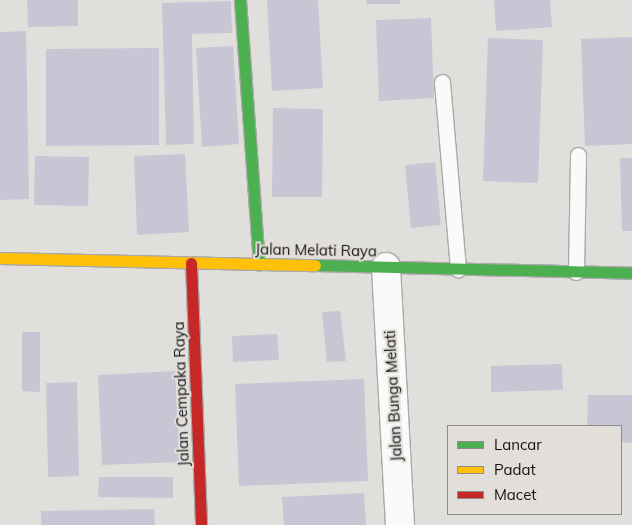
<!DOCTYPE html>
<html>
<head>
<meta charset="utf-8">
<style>
	body { margin:0 }
	#map { position:relative; width:632px; height:525px; overflow:hidden; background:#e1dfdc; font-family:Mulish,sans-serif }
	div>[style] { position:absolute }
	[style*='--x'] { left:calc(var(--x)*1px); top:calc(var(--y)*1px); width:calc(var(--w)*1px); rotate:calc(var(--a)*1deg) }
	.building>* { inset:0; background:#c7c6d4 }
	.roads { filter:drop-shadow(1px 0 #aaa9a7) drop-shadow(-1px 0 #aaa9a7) drop-shadow(0 1px #aaa9a7) drop-shadow(0 -1px #aaa9a7) }
	.lane>* { height:15px; margin:-7.5px; padding:0 7.5px; transform-origin:7.5px; border-radius:7.5px; background:#fafafa }
	.street>* { height:28px; margin:-14px; padding:0 14px; transform-origin:14px; border-radius:14px; background:#fafafa }
	.fast>* { height:11px; margin:-5.5px; padding:0 5.5px; transform-origin:5.5px; border-radius:5.5px; background:#4caf50 }
	.slow>* { height:11px; margin:-5.5px; padding:0 5.5px; transform-origin:5.5px; border-radius:5.5px; background:#ffc107 }
	.jam>* { height:11px; margin:-5.5px; padding:0 5.5px; transform-origin:5.5px; border-radius:5.5px; background:#c62828 }
	span { translate:-50% -50%; white-space:nowrap; text-align:center; line-height:1.15; -webkit-text-stroke:4px #e2dfdb; paint-order:stroke }
	.street-label { font-size:15px; color:#131210 }
	.legend { position:absolute; left:447px; top:425px; width:175px; height:90px; box-sizing:border-box; background:#e2dfdb; border:1px solid #8f8d8a; margin:0; padding:6px 9px; list-style:none; font-size:15px; color:#131210 }
	.legend li { display:flex; align-items:center; gap:10px; height:25px }
	.legend b { width:25px; border:1px solid #8f8d8a }
</style>
</head>
<body>
<div id="map">
	<div class="building">
		<div style="clip-path:polygon(27px 0,78px 0,78px 26px,28px 27px)"></div>
		<div style="clip-path:polygon(267px 0,318px 0,323px 88px,272px 91px)"></div>
		<div style="clip-path:polygon(366px 0,400px 0,400px 4px,367px 4px)"></div>
		<div style="clip-path:polygon(494px 0,550px 0,552px 27px,496px 31px)"></div>
		<div style="clip-path:polygon(231px 1px,232px 33px,192px 34px,194px 144px,166px 145px,162px 3px)"></div>
		<div style="clip-path:polygon(431px 18px,434px 98px,379px 101px,376px 20px)"></div>
		<div style="clip-path:polygon(26px 31px,29px 199px,0 200px,0 32px)"></div>
		<div style="clip-path:polygon(632px 37px,632px 144px,585px 146px,581px 39px)"></div>
		<div style="clip-path:polygon(488px 38px,543px 40px,538px 183px,483px 181px)"></div>
		<div style="clip-path:polygon(233px 46px,239px 144px,202px 147px,196px 48px)"></div>
		<div style="clip-path:polygon(159px 48px,159px 145px,46px 146px,46px 49px)"></div>
		<div style="clip-path:polygon(273px 108px,323px 109px,322px 197px,272px 197px)"></div>
		<div style="clip-path:polygon(185px 154px,189px 232px,137px 235px,134px 156px)"></div>
		<div style="clip-path:polygon(35px 156px,89px 157px,88px 206px,34px 205px)"></div>
		<div style="clip-path:polygon(620px 158px,632px 158px,632px 231px,622px 231px)"></div>
		<div style="clip-path:polygon(435px 162px,441px 225px,411px 228px,405px 165px)"></div>
		<div style="clip-path:polygon(340px 311px,346px 361px,327px 362px,322px 312px)"></div>
		<div style="clip-path:polygon(22px 332px,40px 332px,40px 392px,22px 391px)"></div>
		<div style="clip-path:polygon(277px 334px,279px 360px,233px 362px,232px 336px)"></div>
		<div style="clip-path:polygon(562px 364px,563px 390px,491px 392px,491px 366px)"></div>
		<div style="clip-path:polygon(175px 371px,180px 462px,102px 465px,98px 375px)"></div>
		<div style="clip-path:polygon(364px 379px,368px 481px,239px 486px,235px 384px)"></div>
		<div style="clip-path:polygon(77px 382px,79px 476px,48px 477px,46px 383px)"></div>
		<div style="clip-path:polygon(588px 395px,632px 395px,632px 443px,621px 442px,621px 426px,587px 426px)"></div>
		<div style="clip-path:polygon(99px 477px,173px 477px,173px 498px,98px 497px)"></div>
		<div style="clip-path:polygon(364px 493px,366px 525px,284px 525px,282px 497px)"></div>
		<div style="clip-path:polygon(154px 509px,155px 525px,41px 525px,41px 511px)"></div>
	</div>
	<div class="roads">
		<div class="lane">
			<div style="--x:442;--y:82;--w:188;--a:85.1"></div>
			<div style="--x:576;--y:272;--w:117;--a:-89"></div>
		</div>
		<div class="street">
			<div style="--x:386;--y:267;--w:258;--a:86.9"></div>
		</div>
		<div class="fast">
			<div style="--x:240;--y:0;--w:265;--a:85.9"></div>
			<div style="--x:315;--y:265;--w:317;--a:1.4"></div>
		</div>
		<div class="slow">
			<div style="--x:0;--y:258;--w:315;--a:1.3"></div>
		</div>
		<div class="jam">
			<div style="--x:191;--y:263;--w:262;--a:87.8"></div>
		</div>
	</div>
	<div class="street-label">
		<span style="left:316px;top:250px;rotate:1deg">Jalan Melati Raya</span>
		<span style="left:181px;top:394px;rotate:-92deg">Jalan Cempaka Raya</span>
		<span style="left:393px;top:396px;rotate:-93deg">Jalan Bunga Melati</span>
	</div>
	<ul class="legend">
	<li><b style="height:6px;background:#4caf50"></b>Lancar</li>
	<li><b style="height:6px;background:#ffc107"></b>Padat</li>
	<li><b style="height:6px;background:#c62828"></b>Macet</li>
	</ul>
</div>
</body>
</html>
